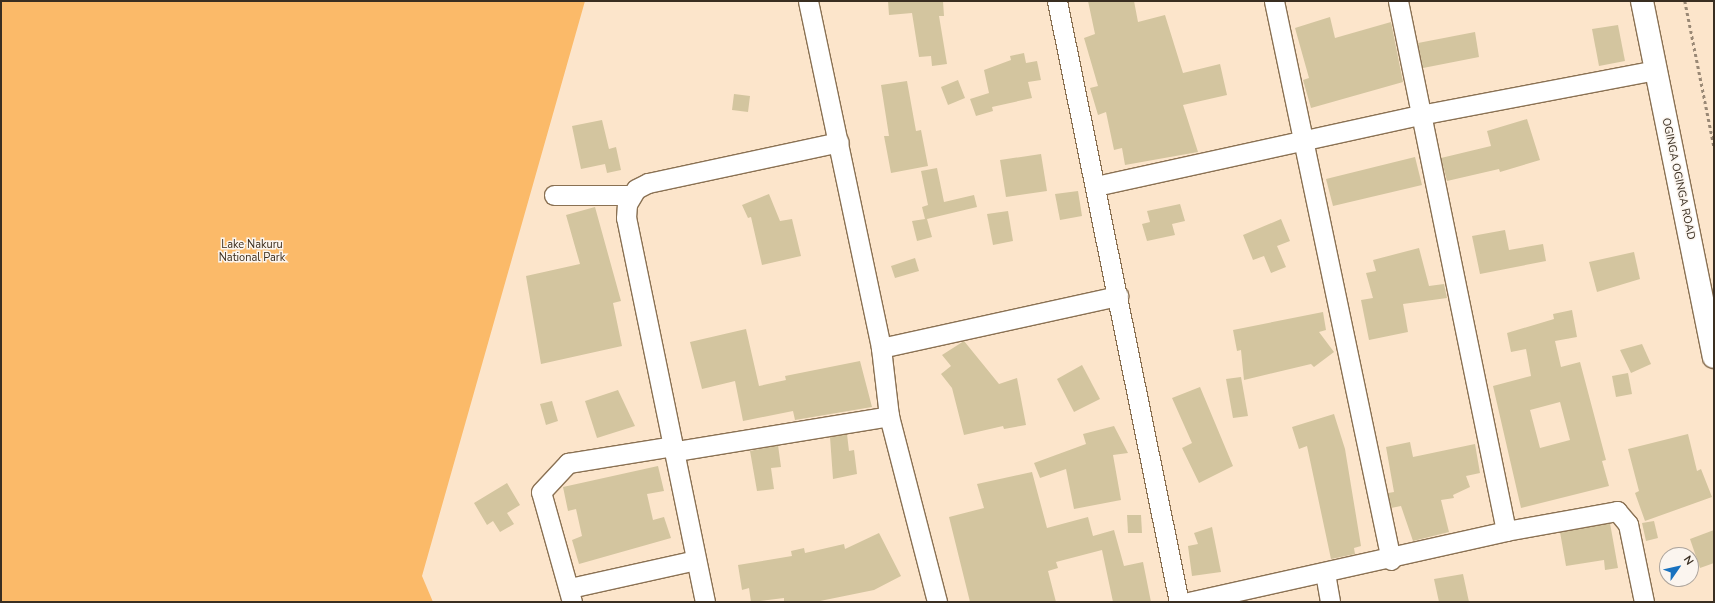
<!DOCTYPE html>
<html>
<head>
<meta charset="utf-8">
<style>
	body { margin:0 }
	#map { position:relative; width:1715px; height:603px; overflow:hidden; background:#fce5cb; font-family:"Nunito Sans",sans-serif }
	div>[style] { position:absolute }
	[style*='--x'] { left:calc(var(--x)*1px); top:calc(var(--y)*1px); width:calc(var(--w)*1px); rotate:calc(var(--a)*1deg) }
	.green>* { inset:0; background:#fbba69 }
	.building>* { inset:0; background:#d3c59f }
	.path>* { height:2.5px; margin-top:-1.25px; transform-origin:0; background:repeating-linear-gradient(90deg,#998875 0 3px,transparent 0 6px) }
	.roads { filter:drop-shadow(1px 0 #8a7153) drop-shadow(-1px 0 #8a7153) drop-shadow(0 1px #8a7153) drop-shadow(0 -1px #8a7153) }
	.minor>* { height:19px; margin:-9.5px; padding:0 9.5px; transform-origin:9.5px; border-radius:9.5px; background:#fff }
	.tertiary>* { height:22px; margin:-11px; padding:0 11px; transform-origin:11px; border-radius:11px; background:#fff }
	span { translate:-50% -50%; white-space:nowrap; text-align:center; line-height:1.15; -webkit-text-stroke:3px #fbf5ef; paint-order:stroke }
	.street-label { font-size:11px; color:#392e21 }
	.park-label { font-size:11px; color:#3b2c1b }
	.frame { position:absolute; inset:0; border:2px solid #392e21; pointer-events:none }
	.north { position:absolute; left:1659px; top:547px; width:40px; height:40px; box-sizing:border-box; background:#fbf5ef; border:1px solid #ada59d; border-radius:50%; rotate:56deg; font-size:11px; font-weight:700; line-height:16px; text-align:center; color:#392e21 }
	.north::after { content:''; display:block; margin:auto; width:14px; height:18px; background:#1972bf; clip-path:polygon(50% 0,100% 100%,50% 72%,0 100%) }
</style>
</head>
<body>
<div id="map">
	<div class="green">
		<div style="clip-path:polygon(1px 1px,585px 1px,422px 576px,433px 602px,1px 602px)"></div>
	</div>
	<div class="building">
		<div style="clip-path:polygon(888px 1px,943px 1px,944px 16px,939px 16px,947px 64px,932px 66px,931px 56px,919px 57px,912px 13px,889px 15px)"></div>
		<div style="clip-path:polygon(1088px 1px,1134px 1px,1138px 22px,1165px 15px,1183px 73px,1220px 64px,1227px 95px,1183px 105px,1198px 152px,1125px 165px,1122px 148px,1114px 150px,1106px 112px,1098px 115px,1090px 88px,1098px 86px,1084px 38px,1095px 34px)"></div>
		<div style="clip-path:polygon(1330px 17px,1335px 38px,1391px 22px,1403px 82px,1311px 108px,1303px 80px,1309px 78px,1295px 28px)"></div>
		<div style="clip-path:polygon(1618px 25px,1625px 61px,1599px 66px,1592px 29px)"></div>
		<div style="clip-path:polygon(1475px 32px,1479px 57px,1423px 68px,1418px 43px)"></div>
		<div style="clip-path:polygon(1024px 53px,1026px 63px,1037px 61px,1041px 80px,1028px 82px,1032px 98px,992px 107px,993px 111px,976px 116px,970px 99px,989px 93px,984px 70px,1011px 60px,1010px 56px)"></div>
		<div style="clip-path:polygon(958px 80px,965px 98px,948px 105px,941px 87px)"></div>
		<div style="clip-path:polygon(907px 81px,916px 131px,921px 130px,928px 166px,891px 173px,884px 136px,889px 136px,881px 85px)"></div>
		<div style="clip-path:polygon(734px 94px,750px 96px,748px 112px,732px 110px)"></div>
		<div style="clip-path:polygon(1527px 119px,1540px 160px,1500px 172px,1499px 169px,1447px 181px,1441px 158px,1491px 146px,1487px 131px)"></div>
		<div style="clip-path:polygon(602px 120px,609px 149px,616px 147px,621px 170px,607px 173px,605px 164px,581px 169px,572px 126px)"></div>
		<div style="clip-path:polygon(1041px 154px,1047px 191px,1006px 197px,1000px 160px)"></div>
		<div style="clip-path:polygon(1415px 157px,1422px 185px,1333px 206px,1326px 179px)"></div>
		<div style="clip-path:polygon(937px 168px,944px 202px,974px 195px,977px 207px,927px 219px,932px 237px,917px 241px,912px 221px,925px 219px,922px 207px,928px 205px,921px 171px)"></div>
		<div style="clip-path:polygon(1078px 191px,1082px 216px,1060px 220px,1055px 194px)"></div>
		<div style="clip-path:polygon(769px 194px,780px 221px,792px 219px,801px 256px,762px 265px,751px 217px,748px 218px,742px 205px)"></div>
		<div style="clip-path:polygon(1180px 204px,1185px 221px,1172px 224px,1175px 235px,1147px 241px,1142px 224px,1150px 222px,1147px 211px)"></div>
		<div style="clip-path:polygon(595px 207px,621px 301px,613px 303px,622px 346px,541px 364px,526px 276px,580px 264px,566px 215px)"></div>
		<div style="clip-path:polygon(1008px 211px,1013px 241px,993px 245px,987px 214px)"></div>
		<div style="clip-path:polygon(1281px 219px,1290px 241px,1277px 246px,1286px 267px,1271px 273px,1264px 256px,1253px 260px,1243px 235px)"></div>
		<div style="clip-path:polygon(1505px 230px,1509px 250px,1543px 244px,1546px 261px,1480px 274px,1472px 236px)"></div>
		<div style="clip-path:polygon(1419px 248px,1429px 286px,1444px 284px,1447px 298px,1403px 304px,1408px 332px,1369px 340px,1361px 300px,1373px 298px,1366px 273px,1376px 271px,1373px 260px)"></div>
		<div style="clip-path:polygon(1634px 252px,1640px 279px,1597px 292px,1589px 262px)"></div>
		<div style="clip-path:polygon(915px 258px,919px 271px,895px 278px,891px 266px)"></div>
		<div style="clip-path:polygon(evenodd,1572px 310px,1577px 337px,1555px 341px,1561px 367px,1580px 362px,1606px 460px,1602px 461px,1609px 486px,1521px 508px,1493px 386px,1531px 376px,1526px 349px,1511px 352px,1507px 333px,1554px 319px,1553px 314px,1572px 310px,1560px 402px,1570px 440px,1540px 448px,1530px 410px,1560px 402px)"></div>
		<div style="clip-path:polygon(1323px 312px,1326px 330px,1319px 332px,1334px 352px,1314px 367px,1311px 364px,1244px 380px,1241px 350px,1237px 351px,1233px 330px)"></div>
		<div style="clip-path:polygon(746px 329px,759px 386px,786px 380px,785px 376px,860px 361px,872px 407px,795px 420px,793px 411px,743px 421px,735px 381px,702px 389px,690px 342px)"></div>
		<div style="clip-path:polygon(964px 341px,999px 384px,1017px 378px,1026px 425px,1004px 429px,1003px 426px,964px 435px,952px 388px,941px 374px,951px 366px,942px 355px)"></div>
		<div style="clip-path:polygon(1642px 344px,1651px 364px,1631px 373px,1620px 350px)"></div>
		<div style="clip-path:polygon(1082px 365px,1100px 399px,1074px 412px,1057px 379px)"></div>
		<div style="clip-path:polygon(1628px 373px,1632px 394px,1616px 397px,1612px 376px)"></div>
		<div style="clip-path:polygon(1241px 377px,1248px 416px,1233px 418px,1226px 379px)"></div>
		<div style="clip-path:polygon(1200px 387px,1233px 466px,1199px 483px,1182px 448px,1192px 443px,1172px 398px)"></div>
		<div style="clip-path:polygon(618px 390px,635px 426px,597px 438px,585px 401px)"></div>
		<div style="clip-path:polygon(552px 401px,558px 421px,546px 425px,540px 404px)"></div>
		<div style="clip-path:polygon(1334px 414px,1345px 449px,1361px 546px,1354px 548px,1355px 554px,1331px 559px,1307px 446px,1299px 449px,1292px 427px)"></div>
		<div style="clip-path:polygon(1114px 426px,1128px 453px,1113px 455px,1121px 500px,1074px 509px,1066px 469px,1040px 478px,1034px 463px,1086px 444px,1083px 434px)"></div>
		<div style="clip-path:polygon(847px 434px,849px 451px,854px 450px,857px 474px,833px 479px,830px 437px)"></div>
		<div style="clip-path:polygon(1688px 434px,1697px 471px,1701px 469px,1712px 497px,1645px 521px,1635px 493px,1639px 491px,1628px 449px)"></div>
		<div style="clip-path:polygon(1410px 442px,1413px 457px,1475px 444px,1480px 473px,1466px 476px,1470px 487px,1453px 495px,1454px 498px,1441px 500px,1449px 532px,1413px 541px,1401px 506px,1391px 508px,1388px 493px,1394px 492px,1386px 447px)"></div>
		<div style="clip-path:polygon(778px 445px,781px 467px,771px 468px,774px 489px,757px 491px,750px 451px)"></div>
		<div style="clip-path:polygon(658px 466px,664px 491px,647px 494px,653px 520px,664px 517px,671px 538px,579px 564px,572px 540px,582px 536px,576px 509px,568px 511px,563px 487px)"></div>
		<div style="clip-path:polygon(1032px 472px,1047px 528px,1088px 517px,1093px 536px,1114px 530px,1124px 566px,1143px 562px,1151px 602px,1113px 602px,1102px 550px,1056px 562px,1058px 568px,1048px 571px,1056px 602px,970px 602px,949px 517px,984px 508px,977px 484px)"></div>
		<div style="clip-path:polygon(507px 483px,520px 505px,507px 513px,514px 524px,500px 532px,493px 521px,487px 525px,474px 503px)"></div>
		<div style="clip-path:polygon(1127px 515px,1141px 515px,1142px 533px,1128px 533px)"></div>
		<div style="clip-path:polygon(1654px 521px,1658px 538px,1646px 541px,1642px 523px)"></div>
		<div style="clip-path:polygon(1610px 523px,1618px 568px,1605px 570px,1604px 560px,1566px 566px,1560px 532px)"></div>
		<div style="clip-path:polygon(1212px 527px,1221px 572px,1192px 576px,1188px 546px,1198px 544px,1194px 533px)"></div>
		<div style="clip-path:polygon(1714px 530px,1714px 563px,1700px 568px,1690px 539px)"></div>
		<div style="clip-path:polygon(879px 533px,901px 576px,874px 590px,815px 602px,784px 602px,784px 598px,751px 602px,749px 588px,742px 590px,738px 565px,792px 556px,791px 551px,804px 548px,805px 553px,844px 544px,845px 549px)"></div>
		<div style="clip-path:polygon(1463px 574px,1469px 602px,1439px 602px,1434px 579px)"></div>
	</div>
	<div class="path">
		<div style="--x:1685;--y:1;--w:148;--a:78.7"></div>
	</div>
	<div class="roads">
		<div class="minor">
			<div style="--x:808;--y:1;--w:355;--a:78.1"></div>
			<div style="--x:881;--y:348;--w:68;--a:83.3"></div>
			<div style="--x:889;--y:416;--w:192;--a:75.5"></div>
			<div style="--x:1057;--y:1;--w:613;--a:78.53"></div>
			<div style="--x:1274;--y:1;--w:571;--a:78.18"></div>
			<div style="--x:1398;--y:1;--w:541;--a:78.48"></div>
			<div style="--x:1096;--y:186;--w:332;--a:-12.4"></div>
			<div style="--x:1420;--y:115;--w:240;--a:-10.8"></div>
			<div style="--x:554;--y:195;--w:77;--a:0"></div>
			<div style="--x:881;--y:348;--w:243;--a:-12.4"></div>
			<div style="--x:676;--y:451;--w:216;--a:-9.3"></div>
			<div style="--x:1325;--y:573;--w:29;--a:80"></div>
			<div style="--x:570;--y:588;--w:129;--a:-12.5"></div>
			<div style="--x:572;--y:602;--w:114;--a:-105.7"></div>
			<div style="--x:541;--y:492;--w:40;--a:-47"></div>
			<div style="--x:568;--y:463;--w:106;--a:-9.2"></div>
			<div style="--x:705;--y:602;--w:392;--a:-101.6"></div>
			<div style="--x:626;--y:218;--w:14;--a:-86"></div>
			<div style="--x:627;--y:204;--w:17;--a:-59"></div>
			<div style="--x:636;--y:189;--w:13;--a:-27"></div>
			<div style="--x:648;--y:183;--w:195;--a:-12.1"></div>
			<div style="--x:1189;--y:602;--w:325;--a:-12.6"></div>
			<div style="--x:1506;--y:531;--w:113;--a:-10.2"></div>
			<div style="--x:1617;--y:511;--w:17;--a:50"></div>
			<div style="--x:1628;--y:524;--w:80;--a:78.4"></div>
		</div>
		<div class="tertiary">
			<div style="--x:1642;--y:1;--w:363;--a:78.6"></div>
		</div>
	</div>
	<div class="street-label">
		<span style="left:1678px;top:179px;rotate:78deg">OGINGA OGINGA ROAD</span>
	</div>
	<div class="park-label">
		<span style="left:252px;top:252px">Lake Nakuru<br>National Park</span>
	</div>
	<div class="frame"></div>
	<div class="north">N</div>
</div>
</body>
</html>
